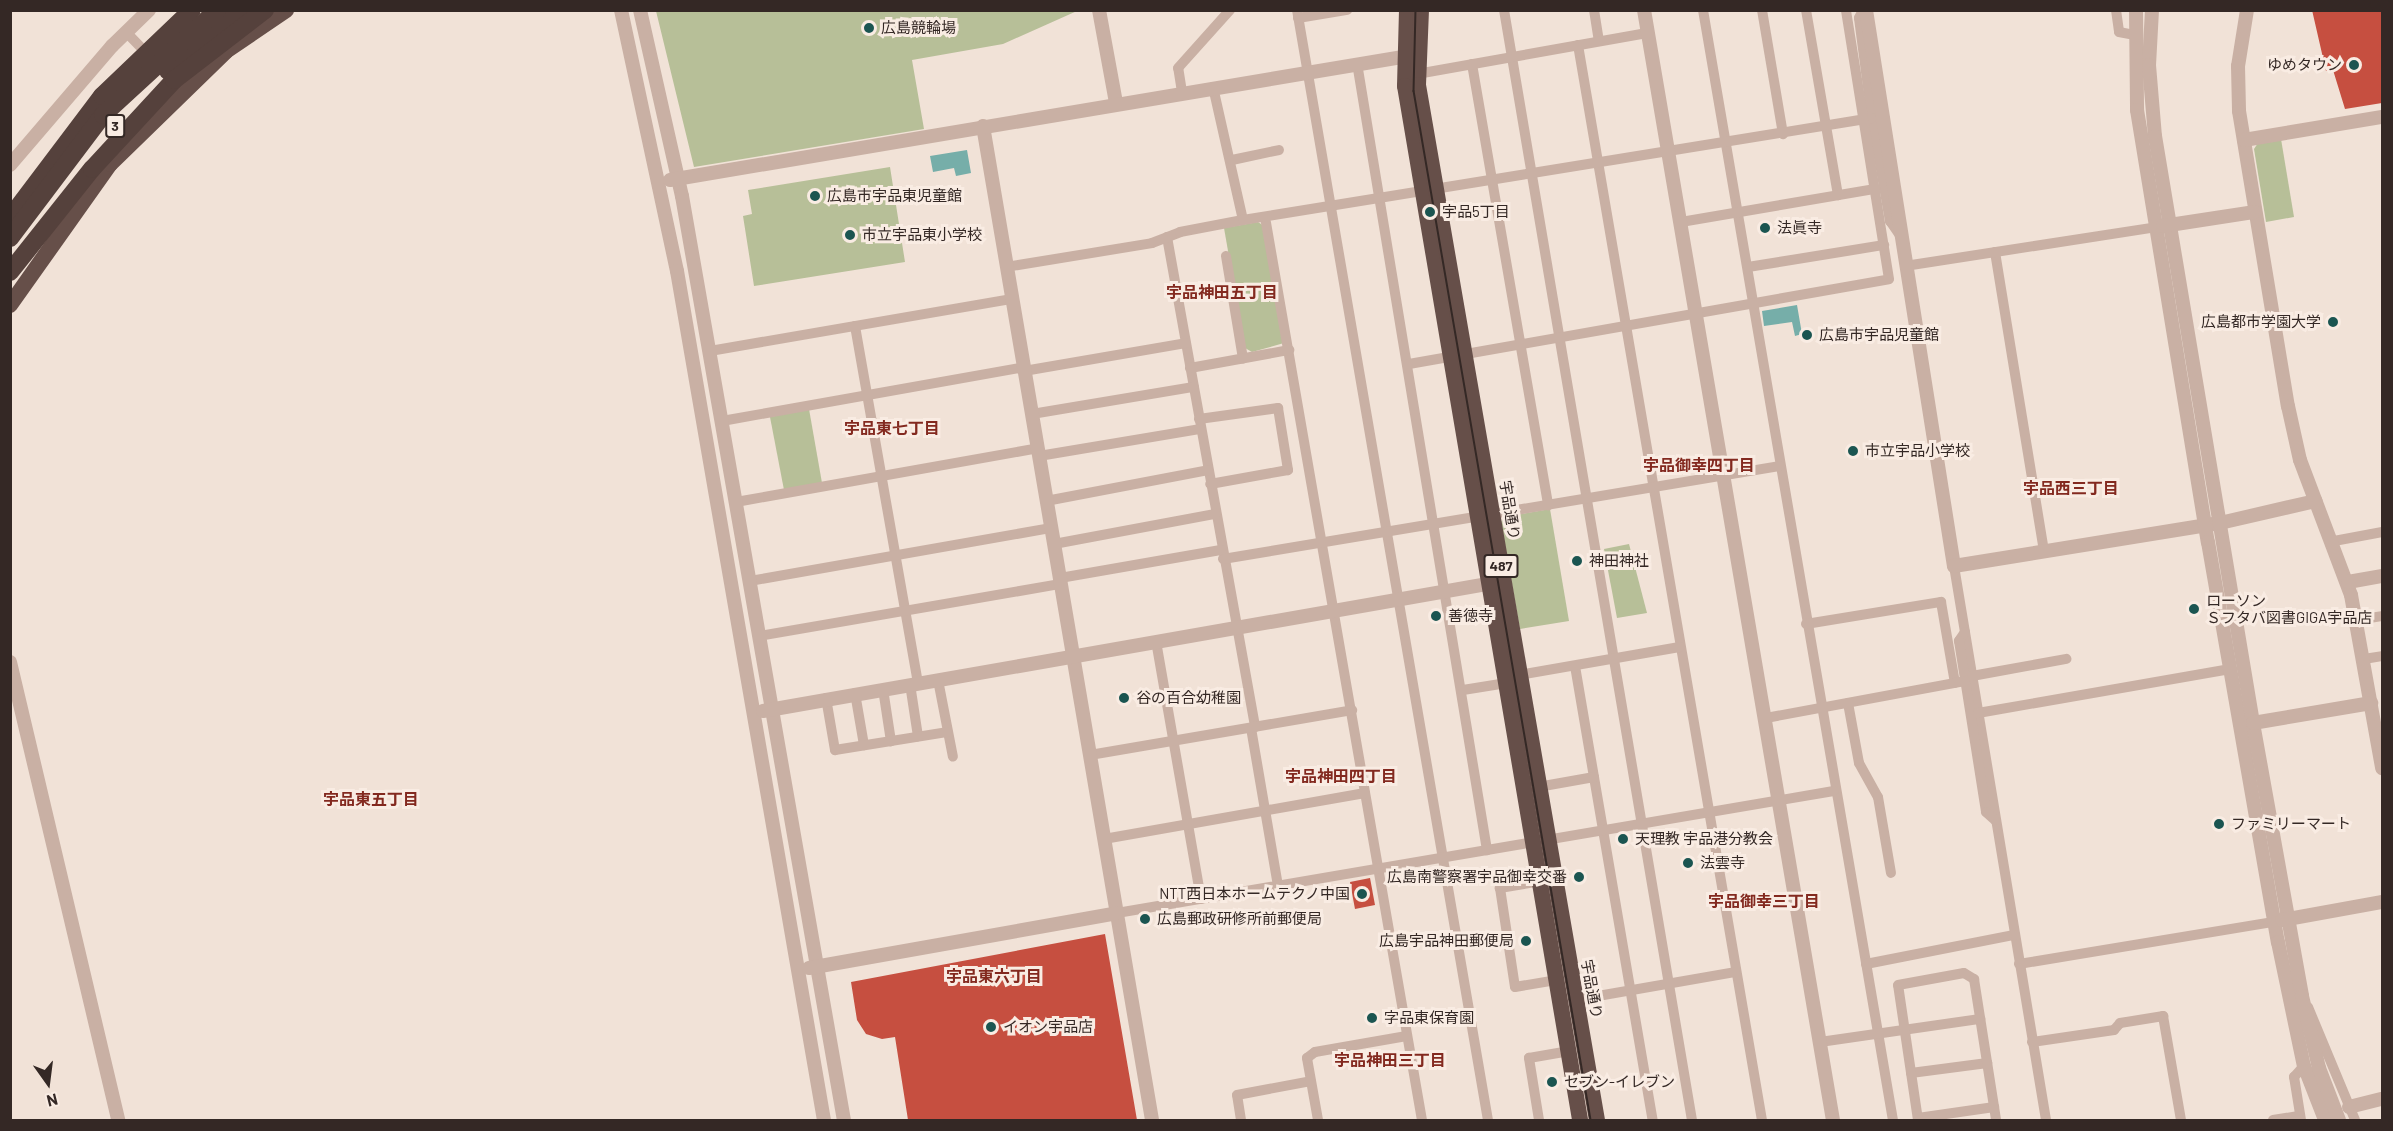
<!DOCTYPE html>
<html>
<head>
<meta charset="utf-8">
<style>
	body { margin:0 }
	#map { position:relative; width:2393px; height:1131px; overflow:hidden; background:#f1e2d7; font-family:Barlow,"Noto Sans JP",sans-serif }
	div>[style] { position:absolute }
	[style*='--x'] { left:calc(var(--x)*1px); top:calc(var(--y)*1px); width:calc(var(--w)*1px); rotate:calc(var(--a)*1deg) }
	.green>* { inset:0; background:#b7bf98 }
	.water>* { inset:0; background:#76aea9 }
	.building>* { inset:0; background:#c64f40 }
	.minor>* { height:10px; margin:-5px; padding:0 5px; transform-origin:5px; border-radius:5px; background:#c9b0a4 }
	.tertiary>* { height:14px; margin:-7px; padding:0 7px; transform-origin:7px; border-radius:7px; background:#c9b0a4 }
	.trunk>* { height:16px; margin:-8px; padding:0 8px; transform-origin:8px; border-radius:8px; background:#664f49 }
	.tram>* { height:1.5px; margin:-0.75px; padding:0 0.75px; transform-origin:0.75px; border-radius:0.75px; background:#342825 }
	.motorway-bridge>* { height:18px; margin:-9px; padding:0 9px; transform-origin:9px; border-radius:9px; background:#55413c }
	.dots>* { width:16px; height:16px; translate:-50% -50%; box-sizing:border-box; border:3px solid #f9ece3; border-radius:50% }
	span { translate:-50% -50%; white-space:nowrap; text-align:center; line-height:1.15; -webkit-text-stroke:6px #f9ece3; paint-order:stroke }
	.shield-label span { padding:2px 4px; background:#f9ece3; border:2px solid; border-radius:4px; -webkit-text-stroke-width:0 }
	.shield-label { font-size:14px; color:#342825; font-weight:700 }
	.poi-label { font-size:15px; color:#342825 }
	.left { translate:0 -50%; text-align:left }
	.right { translate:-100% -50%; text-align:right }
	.street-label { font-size:15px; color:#342825 }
	.neighbourhood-label { font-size:16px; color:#83291f; font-weight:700 }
	.frame { position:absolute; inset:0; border:12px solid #342825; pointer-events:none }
	.north { position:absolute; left:18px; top:1053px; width:60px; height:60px; -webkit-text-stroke:4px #f9ece3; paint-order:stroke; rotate:166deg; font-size:16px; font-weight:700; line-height:24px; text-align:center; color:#342825 }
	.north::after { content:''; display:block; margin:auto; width:21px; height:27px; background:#342825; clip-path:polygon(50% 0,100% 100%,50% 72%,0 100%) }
</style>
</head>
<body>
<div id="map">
	<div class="green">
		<div style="clip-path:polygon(656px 11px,656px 10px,1077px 11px,1003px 44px,912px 60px,924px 129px,694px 167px)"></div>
		<div style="clip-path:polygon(2281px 139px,2294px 217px,2266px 222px,2254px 149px,2258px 143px)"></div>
		<div style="clip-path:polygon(890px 167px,905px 262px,754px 286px,743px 216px,752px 214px,748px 190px)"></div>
		<div style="clip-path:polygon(1258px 222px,1264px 226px,1284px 343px,1252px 352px,1245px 348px,1224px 228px)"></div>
		<div style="clip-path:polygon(809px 409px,822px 483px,784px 490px,770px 417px)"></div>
		<div style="clip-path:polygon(1550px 509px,1569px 621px,1520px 629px,1501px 522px,1504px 517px)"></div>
		<div style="clip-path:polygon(1629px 544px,1647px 613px,1617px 618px,1604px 549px)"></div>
	</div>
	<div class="water">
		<div style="clip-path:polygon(967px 150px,971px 173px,956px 176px,954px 168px,933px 172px,930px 156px)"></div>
		<div style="clip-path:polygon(1797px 305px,1802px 334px,1795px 336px,1792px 322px,1764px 326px,1762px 311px)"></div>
	</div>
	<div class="building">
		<div style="clip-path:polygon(2312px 10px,2382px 10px,2382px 103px,2345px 109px,2333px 70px,2326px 71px)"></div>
		<div style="clip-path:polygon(1370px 878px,1375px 905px,1355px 909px,1350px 882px)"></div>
		<div style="clip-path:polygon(1105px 934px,1137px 1120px,908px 1120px,895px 1037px,882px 1039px,866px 1034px,857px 1020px,851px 982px)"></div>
	</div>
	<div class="minor">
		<div style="--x:1297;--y:10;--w:1126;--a:80.24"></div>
		<div style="--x:1504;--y:10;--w:1126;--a:80.39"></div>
		<div style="--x:1594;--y:10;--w:31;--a:81"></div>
		<div style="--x:1703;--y:10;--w:1126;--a:80.29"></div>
		<div style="--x:1762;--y:10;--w:126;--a:80.4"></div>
		<div style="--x:1806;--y:10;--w:188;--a:80.2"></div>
		<div style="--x:1863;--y:10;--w:9;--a:117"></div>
		<div style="--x:1859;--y:18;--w:101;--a:82.6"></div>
		<div style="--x:1872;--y:118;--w:105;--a:80.1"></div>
		<div style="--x:1890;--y:221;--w:19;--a:55"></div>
		<div style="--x:2116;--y:10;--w:22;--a:82"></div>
		<div style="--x:2119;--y:32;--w:15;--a:11"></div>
		<div style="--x:1298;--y:18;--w:50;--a:-9.3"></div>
		<div style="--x:126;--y:32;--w:33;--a:46"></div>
		<div style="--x:1578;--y:45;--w:1091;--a:80.29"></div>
		<div style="--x:1357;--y:63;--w:798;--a:80.62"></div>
		<div style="--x:1472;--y:64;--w:448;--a:80.2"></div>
		<div style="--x:1417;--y:74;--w:235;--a:-10.1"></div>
		<div style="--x:1213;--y:87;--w:136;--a:77.3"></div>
		<div style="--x:1182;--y:92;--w:24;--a:-99"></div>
		<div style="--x:1178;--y:68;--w:78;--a:-48.1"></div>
		<div style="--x:1232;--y:160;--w:48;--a:-12"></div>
		<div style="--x:1265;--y:217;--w:917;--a:80.14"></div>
		<div style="--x:1681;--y:222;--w:197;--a:-9.7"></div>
		<div style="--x:1167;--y:237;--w:498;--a:79.8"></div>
		<div style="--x:1995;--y:252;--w:302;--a:80.7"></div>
		<div style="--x:1226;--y:256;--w:104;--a:80.6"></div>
		<div style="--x:1905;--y:266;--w:256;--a:-8.8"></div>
		<div style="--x:1006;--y:267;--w:148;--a:-9.3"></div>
		<div style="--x:1152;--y:243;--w:30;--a:-21"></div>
		<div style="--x:1180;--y:232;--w:64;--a:-10.8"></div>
		<div style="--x:1243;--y:220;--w:637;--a:-9.21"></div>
		<div style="--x:1748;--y:267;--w:138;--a:-9.2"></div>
		<div style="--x:855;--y:326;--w:363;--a:80"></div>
		<div style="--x:710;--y:351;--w:305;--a:-9.8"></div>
		<div style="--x:1409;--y:364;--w:487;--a:-10"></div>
		<div style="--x:1889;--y:279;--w:272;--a:-99.1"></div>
		<div style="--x:1190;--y:368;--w:101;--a:-10.3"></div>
		<div style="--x:1024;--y:371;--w:164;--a:-9.8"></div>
		<div style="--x:1032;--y:414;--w:164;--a:-9.5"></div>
		<div style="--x:1199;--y:419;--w:80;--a:-7.9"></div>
		<div style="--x:1278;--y:408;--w:63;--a:80.8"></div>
		<div style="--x:1288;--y:470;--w:79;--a:169.8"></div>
		<div style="--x:722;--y:421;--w:307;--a:-10.1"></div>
		<div style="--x:1039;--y:456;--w:164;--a:-9.5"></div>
		<div style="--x:1046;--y:501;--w:165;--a:-10.8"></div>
		<div style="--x:736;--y:502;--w:307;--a:-10.1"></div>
		<div style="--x:2334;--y:541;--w:49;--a:-10.6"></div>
		<div style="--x:1054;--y:544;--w:164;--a:-10.6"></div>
		<div style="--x:1223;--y:559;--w:565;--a:-9.48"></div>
		<div style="--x:1954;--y:566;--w:562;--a:80.57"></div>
		<div style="--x:1060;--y:578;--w:163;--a:-9.9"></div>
		<div style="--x:750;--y:581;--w:306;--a:-10"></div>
		<div style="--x:2357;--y:620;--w:25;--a:-9"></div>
		<div style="--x:1806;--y:624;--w:137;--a:-9.3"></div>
		<div style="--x:1941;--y:602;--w:82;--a:80.2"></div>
		<div style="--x:1965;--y:632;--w:11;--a:124"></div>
		<div style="--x:1959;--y:641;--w:173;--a:81"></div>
		<div style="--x:1986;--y:812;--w:12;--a:42"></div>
		<div style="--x:759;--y:636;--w:306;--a:-9.8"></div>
		<div style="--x:1156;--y:641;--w:262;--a:80.1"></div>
		<div style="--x:2364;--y:659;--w:18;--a:-9"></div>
		<div style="--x:1575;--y:666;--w:461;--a:80.3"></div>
		<div style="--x:1519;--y:675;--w:163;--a:-9.9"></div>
		<div style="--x:1972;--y:676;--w:96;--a:-10.3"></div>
		<div style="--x:938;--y:680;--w:78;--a:79"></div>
		<div style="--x:910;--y:684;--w:53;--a:81.3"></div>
		<div style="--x:883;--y:689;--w:53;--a:81.3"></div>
		<div style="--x:1463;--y:690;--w:44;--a:-9.2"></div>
		<div style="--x:855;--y:693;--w:53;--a:80.2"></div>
		<div style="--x:826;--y:698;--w:53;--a:80.2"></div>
		<div style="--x:835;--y:750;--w:113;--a:-9.1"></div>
		<div style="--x:1848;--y:703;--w:61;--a:79.6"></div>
		<div style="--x:1859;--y:763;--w:39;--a:61"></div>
		<div style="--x:1878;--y:797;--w:77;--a:80.3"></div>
		<div style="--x:1978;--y:713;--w:256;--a:-9.9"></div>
		<div style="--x:1766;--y:718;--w:202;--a:-10.5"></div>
		<div style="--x:1251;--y:728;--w:160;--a:80.3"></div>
		<div style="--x:1090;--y:755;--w:266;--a:-9.7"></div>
		<div style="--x:1538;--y:787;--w:57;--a:-10.1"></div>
		<div style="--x:1104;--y:839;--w:265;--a:-10"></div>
		<div style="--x:1541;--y:881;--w:42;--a:170.3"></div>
		<div style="--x:1500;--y:888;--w:100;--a:81.4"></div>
		<div style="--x:1515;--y:987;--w:43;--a:-9.5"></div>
		<div style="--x:1117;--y:913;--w:727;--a:-9.66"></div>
		<div style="--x:1866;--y:964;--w:151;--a:-11.1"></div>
		<div style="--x:2019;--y:964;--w:258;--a:-9.4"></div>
		<div style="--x:1575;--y:1000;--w:162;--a:-9.9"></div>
		<div style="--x:2308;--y:1007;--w:122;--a:67.4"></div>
		<div style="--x:1820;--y:1042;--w:162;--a:-8.2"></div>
		<div style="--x:2032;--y:1042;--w:83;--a:-8.3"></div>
		<div style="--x:2114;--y:1030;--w:9;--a:-49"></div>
		<div style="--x:2120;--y:1023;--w:44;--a:-9.2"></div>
		<div style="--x:2163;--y:1016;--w:106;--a:80.2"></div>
		<div style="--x:1911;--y:1073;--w:77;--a:-7.5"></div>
		<div style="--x:1918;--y:1118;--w:77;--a:-8.2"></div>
		<div style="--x:1241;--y:1120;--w:25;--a:-99"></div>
		<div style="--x:1237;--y:1095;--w:75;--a:-10.7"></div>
		<div style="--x:1318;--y:1120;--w:63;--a:-100.1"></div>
		<div style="--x:1307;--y:1058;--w:10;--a:-37"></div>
		<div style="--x:1315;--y:1052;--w:93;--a:-9.9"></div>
		<div style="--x:1539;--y:1120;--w:63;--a:-99.2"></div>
		<div style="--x:1529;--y:1058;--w:41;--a:-9.9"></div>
		<div style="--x:1918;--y:1120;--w:136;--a:-98.4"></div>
		<div style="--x:1898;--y:985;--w:67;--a:-10.3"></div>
		<div style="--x:1964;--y:973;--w:12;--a:31"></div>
		<div style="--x:1974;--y:979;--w:143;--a:81.1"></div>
		<div style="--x:2273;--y:1120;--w:26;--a:-9"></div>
		<div style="--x:2301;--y:1120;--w:44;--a:-99.2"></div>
		<div style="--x:2294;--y:1077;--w:15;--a:-48"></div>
	</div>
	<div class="tertiary">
		<div style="--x:621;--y:10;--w:267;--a:77.9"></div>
		<div style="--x:677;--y:271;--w:862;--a:80.18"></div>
		<div style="--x:640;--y:10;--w:191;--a:77.3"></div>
		<div style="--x:682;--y:196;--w:938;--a:80.06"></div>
		<div style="--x:1099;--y:10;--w:95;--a:79.6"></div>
		<div style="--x:1644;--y:10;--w:1126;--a:80.34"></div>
		<div style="--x:1866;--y:10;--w:563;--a:81.01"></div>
		<div style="--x:1954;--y:566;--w:269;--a:-9.2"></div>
		<div style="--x:2220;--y:523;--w:98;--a:-13"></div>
		<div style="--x:2136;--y:10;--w:100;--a:89.4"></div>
		<div style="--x:2137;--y:110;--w:438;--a:80.7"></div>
		<div style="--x:2208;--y:542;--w:406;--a:80.1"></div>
		<div style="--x:2278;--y:942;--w:127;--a:78.2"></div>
		<div style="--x:2304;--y:1066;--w:58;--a:68.7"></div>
		<div style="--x:2152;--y:10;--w:55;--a:93.1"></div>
		<div style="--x:2149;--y:65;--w:71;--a:85.2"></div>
		<div style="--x:2155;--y:136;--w:595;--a:80.52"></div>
		<div style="--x:2253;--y:723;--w:277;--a:79.8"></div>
		<div style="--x:2302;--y:996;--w:74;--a:76.7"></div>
		<div style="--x:2319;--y:1068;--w:56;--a:69"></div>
		<div style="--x:2247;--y:10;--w:57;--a:99.1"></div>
		<div style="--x:2238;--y:66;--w:45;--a:88.7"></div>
		<div style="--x:2239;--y:111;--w:299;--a:80.6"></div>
		<div style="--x:2288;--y:406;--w:55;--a:77.5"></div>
		<div style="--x:2300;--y:460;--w:144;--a:69.3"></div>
		<div style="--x:2351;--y:595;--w:176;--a:79.8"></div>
		<div style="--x:983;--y:126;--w:1008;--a:80.35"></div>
		<div style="--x:2244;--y:140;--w:140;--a:-9.5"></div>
		<div style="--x:10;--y:165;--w:157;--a:-49.4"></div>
		<div style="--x:112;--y:46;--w:52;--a:-44.2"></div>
		<div style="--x:670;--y:180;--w:754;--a:-9.54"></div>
		<div style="--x:2163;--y:226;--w:93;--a:-8.7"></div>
		<div style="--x:2348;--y:582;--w:35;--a:-10"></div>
		<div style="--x:10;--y:662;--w:471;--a:76.7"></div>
		<div style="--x:763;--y:711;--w:746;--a:-9.95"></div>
		<div style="--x:2253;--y:723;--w:120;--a:-9.6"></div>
		<div style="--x:2282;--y:920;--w:102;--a:-10.2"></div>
		<div style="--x:809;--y:968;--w:313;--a:-10.1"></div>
		<div style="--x:2349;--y:1107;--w:34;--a:-14"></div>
	</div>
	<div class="trunk">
		<div style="--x:1407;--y:10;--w:76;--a:91.5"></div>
		<div style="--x:1405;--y:86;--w:1049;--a:80.39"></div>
		<div style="--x:1421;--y:10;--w:75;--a:92.3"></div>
		<div style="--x:1418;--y:85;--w:1050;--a:80.19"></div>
		<div style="--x:10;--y:305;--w:173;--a:-54.7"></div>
		<div style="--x:110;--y:164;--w:162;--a:-44.2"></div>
		<div style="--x:226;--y:51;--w:73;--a:-34.3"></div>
	</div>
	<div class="tram">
		<div style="--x:1416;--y:10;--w:81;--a:91.4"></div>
		<div style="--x:1414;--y:91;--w:1044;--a:80.24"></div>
	</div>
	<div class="motorway-bridge">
		<div style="--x:168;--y:71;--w:94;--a:-40.3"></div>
		<div style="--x:13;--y:214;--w:148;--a:-53"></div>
		<div style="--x:102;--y:96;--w:124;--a:-43.7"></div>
		<div style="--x:10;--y:238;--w:154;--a:-52.9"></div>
		<div style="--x:103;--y:115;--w:155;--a:-42.6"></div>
		<div style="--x:10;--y:272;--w:132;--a:-51.5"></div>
		<div style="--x:92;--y:169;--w:121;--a:-47.3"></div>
		<div style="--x:174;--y:80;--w:115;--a:-37.6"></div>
	</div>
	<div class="dots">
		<div style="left:869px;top:28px;background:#1b5551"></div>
		<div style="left:2354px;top:65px;background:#1b5551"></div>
		<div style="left:815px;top:196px;background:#1b5551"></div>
		<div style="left:1430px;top:212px;background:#1b5551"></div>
		<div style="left:1765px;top:228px;background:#1b5551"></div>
		<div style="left:850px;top:235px;background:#1b5551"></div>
		<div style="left:2333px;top:322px;background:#1b5551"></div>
		<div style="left:1807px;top:335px;background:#1b5551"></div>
		<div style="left:1853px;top:451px;background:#1b5551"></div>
		<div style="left:1577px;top:561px;background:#1b5551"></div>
		<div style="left:2194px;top:609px;background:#1b5551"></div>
		<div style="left:1436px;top:616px;background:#1b5551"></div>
		<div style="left:1124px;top:698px;background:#1b5551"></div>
		<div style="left:2219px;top:824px;background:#1b5551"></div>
		<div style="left:1623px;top:839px;background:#1b5551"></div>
		<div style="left:1688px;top:863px;background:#1b5551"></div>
		<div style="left:1579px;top:877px;background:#1b5551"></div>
		<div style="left:1362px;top:894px;background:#1b5551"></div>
		<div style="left:1145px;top:919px;background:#1b5551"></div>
		<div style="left:1526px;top:941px;background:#1b5551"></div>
		<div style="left:1372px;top:1018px;background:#1b5551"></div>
		<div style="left:991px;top:1027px;background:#1b5551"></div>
		<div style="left:1552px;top:1082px;background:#1b5551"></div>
	</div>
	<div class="shield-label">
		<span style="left:115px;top:126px">3</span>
		<span style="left:1501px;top:566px">487</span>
	</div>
	<div class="poi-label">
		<span class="left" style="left:881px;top:28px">広島競輪場</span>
		<span class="right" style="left:2342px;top:65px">ゆめタウン</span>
		<span class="left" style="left:827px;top:196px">広島市宇品東児童館</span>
		<span class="left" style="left:1442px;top:212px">宇品5丁目</span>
		<span class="left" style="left:1777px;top:228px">法眞寺</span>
		<span class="left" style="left:862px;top:235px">市立宇品東小学校</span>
		<span class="right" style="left:2321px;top:322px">広島都市学園大学</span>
		<span class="left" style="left:1819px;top:335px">広島市宇品児童館</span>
		<span class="left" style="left:1865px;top:451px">市立宇品小学校</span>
		<span class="left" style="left:1589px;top:561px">神田神社</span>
		<span class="left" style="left:2206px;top:609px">ローソン<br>Ｓフタバ図書GIGA宇品店</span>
		<span class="left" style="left:1448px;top:616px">善徳寺</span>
		<span class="left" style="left:1136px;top:698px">谷の百合幼稚園</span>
		<span class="left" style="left:2231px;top:824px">ファミリーマート</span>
		<span class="left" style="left:1635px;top:839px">天理教 宇品港分教会</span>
		<span class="left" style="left:1700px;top:863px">法雲寺</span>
		<span class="right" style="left:1567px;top:877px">広島南警察署宇品御幸交番</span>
		<span class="right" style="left:1350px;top:894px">NTT西日本ホームテクノ中国</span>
		<span class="left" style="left:1157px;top:919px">広島郵政研修所前郵便局</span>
		<span class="right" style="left:1514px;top:941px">広島宇品神田郵便局</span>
		<span class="left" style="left:1384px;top:1018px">字品東保育園</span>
		<span class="left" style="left:1003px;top:1027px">イオン宇品店</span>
		<span class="left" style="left:1564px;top:1082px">セブン-イレブン</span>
	</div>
	<div class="street-label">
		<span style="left:1510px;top:510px;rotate:81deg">宇品通り</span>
		<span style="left:1592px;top:989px;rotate:80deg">宇品通り</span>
	</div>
	<div class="neighbourhood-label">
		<span style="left:1222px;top:292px">宇品神田五丁目</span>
		<span style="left:892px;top:428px">宇品東七丁目</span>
		<span style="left:1699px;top:465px">宇品御幸四丁目</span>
		<span style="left:2071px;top:488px">宇品西三丁目</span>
		<span style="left:1341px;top:776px">宇品神田四丁目</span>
		<span style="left:371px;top:799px">宇品東五丁目</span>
		<span style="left:1764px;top:901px">宇品御幸三丁目</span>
		<span style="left:994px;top:976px">宇品東六丁目</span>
		<span style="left:1390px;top:1060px">宇品神田三丁目</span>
	</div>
	<div class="frame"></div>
	<div class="north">N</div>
</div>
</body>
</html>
